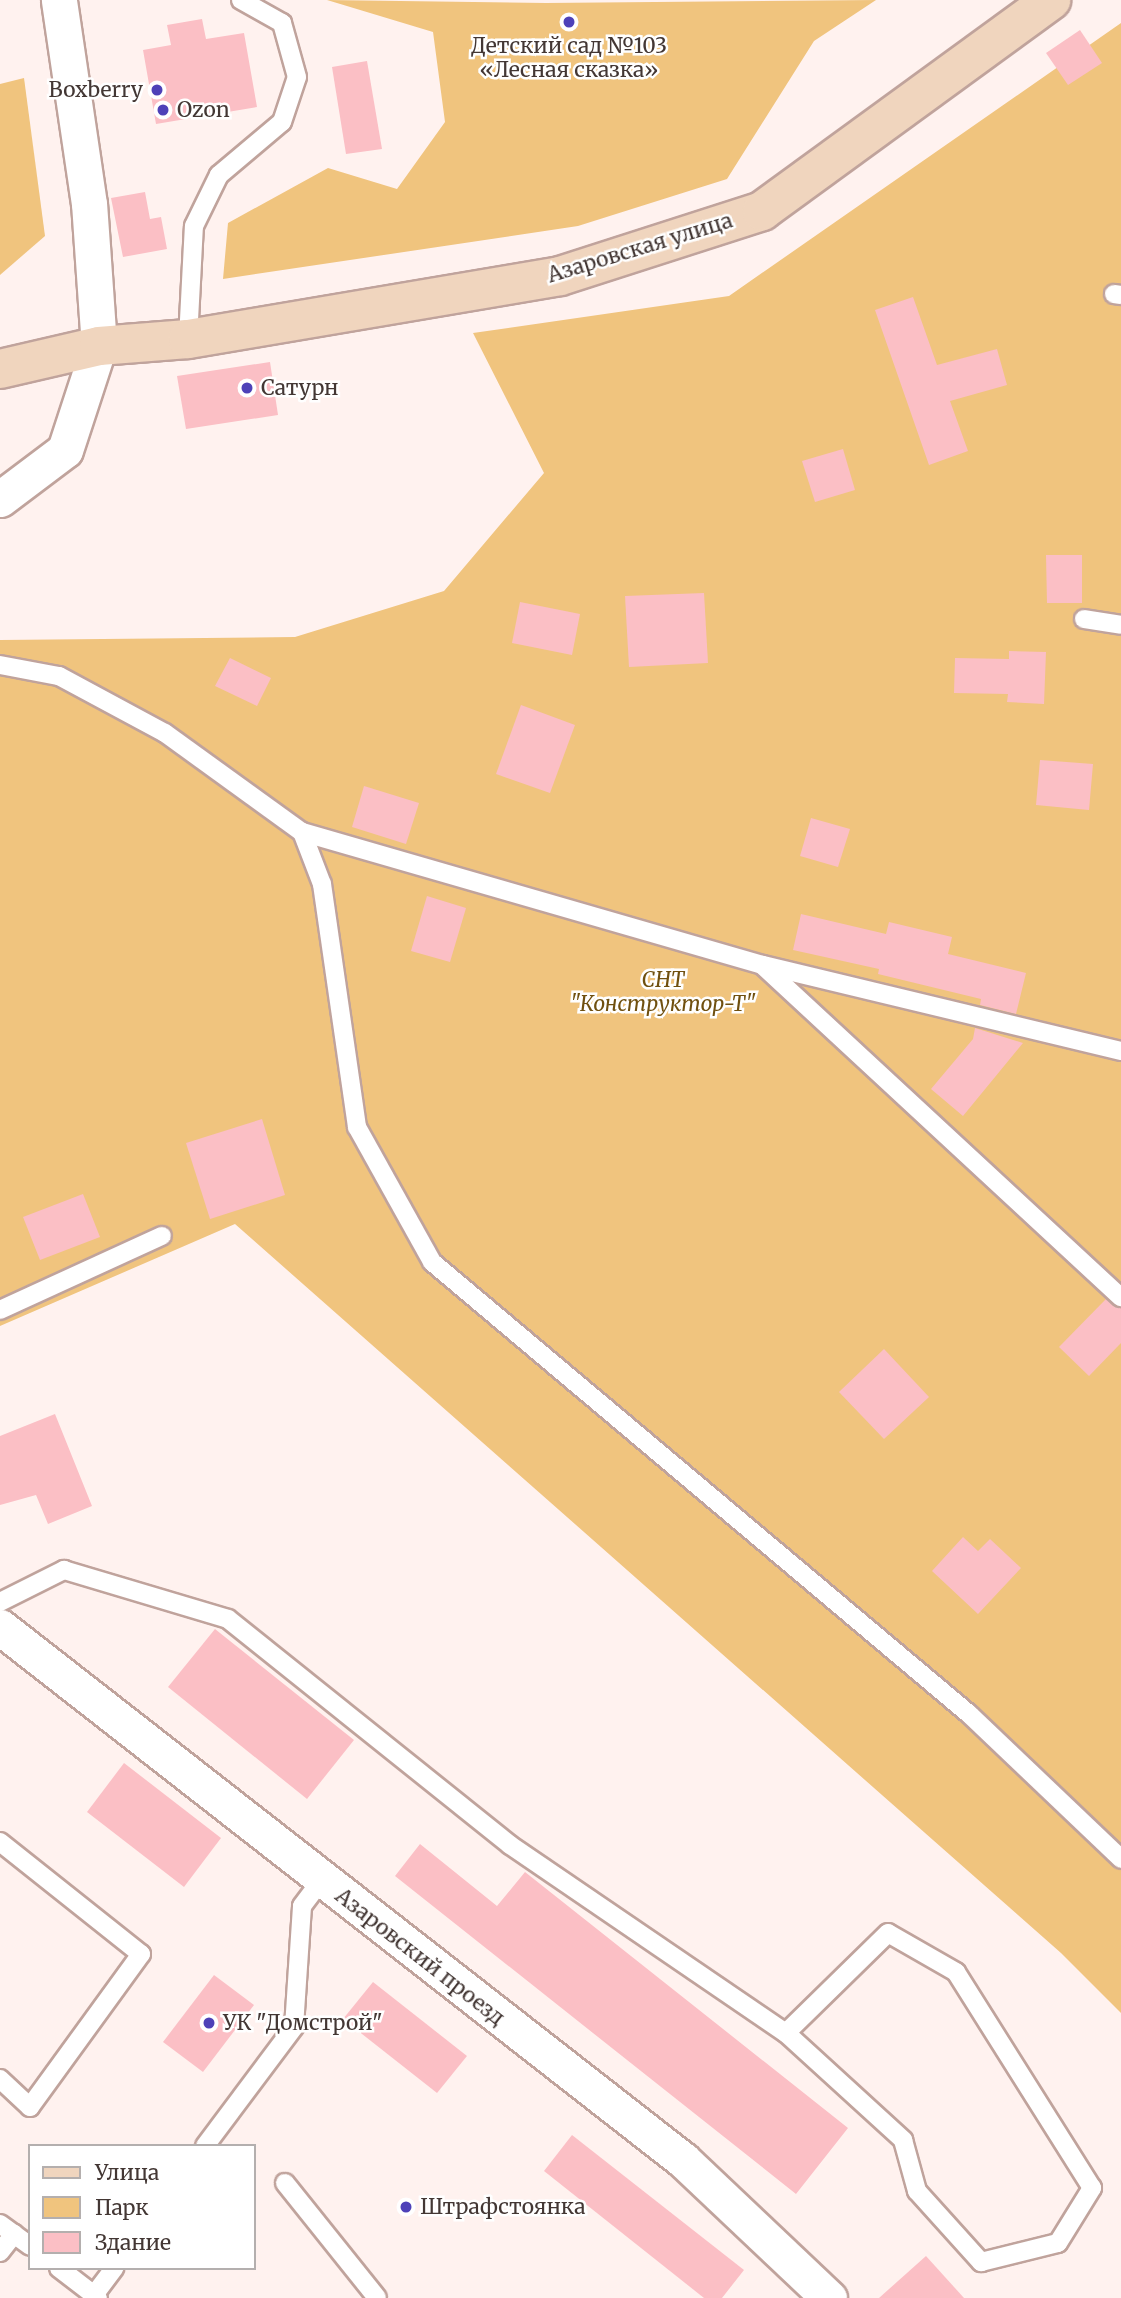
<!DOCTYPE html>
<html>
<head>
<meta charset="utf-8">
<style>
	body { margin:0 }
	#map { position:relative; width:1121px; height:2298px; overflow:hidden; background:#fff2ef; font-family:Merriweather,serif }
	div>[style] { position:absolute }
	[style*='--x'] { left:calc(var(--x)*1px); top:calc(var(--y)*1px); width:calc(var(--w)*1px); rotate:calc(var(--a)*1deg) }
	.green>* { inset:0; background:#f0c47e }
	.building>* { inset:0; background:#fbbfc5 }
	.roads { filter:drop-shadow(2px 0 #c0a39c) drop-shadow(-2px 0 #c0a39c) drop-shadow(0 2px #c0a39c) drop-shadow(0 -2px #c0a39c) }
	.lane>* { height:18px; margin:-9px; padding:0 9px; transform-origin:9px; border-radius:9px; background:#fff }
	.street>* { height:35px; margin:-17.5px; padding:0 17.5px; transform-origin:17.5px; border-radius:17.5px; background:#fff }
	.secondary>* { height:38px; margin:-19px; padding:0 19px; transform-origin:19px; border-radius:19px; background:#f0d5be }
	.dots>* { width:19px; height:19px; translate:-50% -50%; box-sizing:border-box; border:4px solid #fff; border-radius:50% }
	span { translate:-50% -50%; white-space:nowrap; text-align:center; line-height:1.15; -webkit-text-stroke:5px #fff; paint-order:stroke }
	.poi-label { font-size:21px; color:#433734 }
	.right { translate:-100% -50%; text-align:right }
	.left { translate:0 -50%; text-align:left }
	.street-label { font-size:21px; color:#433734 }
	.park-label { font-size:21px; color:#70500f; font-style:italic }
	.legend { position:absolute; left:28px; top:2144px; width:228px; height:126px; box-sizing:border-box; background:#fff; border:2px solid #b4afae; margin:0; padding:9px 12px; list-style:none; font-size:21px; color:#433734 }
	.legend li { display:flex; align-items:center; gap:14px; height:35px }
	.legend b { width:35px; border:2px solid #b4afae }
</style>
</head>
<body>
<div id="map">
	<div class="green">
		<div style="clip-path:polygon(327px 0,546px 3px,876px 0,814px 41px,727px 179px,578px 226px,223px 279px,228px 223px,328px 168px,397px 189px,445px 122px,433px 32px)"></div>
		<div style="clip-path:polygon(1121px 23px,1121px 2013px,1061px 1953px,235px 1224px,0 1326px,0 640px,295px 637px,444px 591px,544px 473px,473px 333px,729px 296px)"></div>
		<div style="clip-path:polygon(24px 78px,45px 236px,0 275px,0 84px)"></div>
	</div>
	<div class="building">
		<div style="clip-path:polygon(202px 19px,206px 39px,244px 33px,257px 107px,156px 124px,143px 50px,171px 45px,167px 25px)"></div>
		<div style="clip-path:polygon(1080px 30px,1102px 63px,1068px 85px,1046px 53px)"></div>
		<div style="clip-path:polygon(367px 61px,382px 149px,346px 154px,332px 67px)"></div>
		<div style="clip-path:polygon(145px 192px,150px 219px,161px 217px,167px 249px,123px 257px,111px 198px)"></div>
		<div style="clip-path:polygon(913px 297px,937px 365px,997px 349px,1007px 385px,950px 401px,968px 451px,929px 465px,875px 310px)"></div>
		<div style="clip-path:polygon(270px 362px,278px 415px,186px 429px,177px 376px)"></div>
		<div style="clip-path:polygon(843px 449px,855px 490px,815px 502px,802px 461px)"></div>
		<div style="clip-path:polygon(1046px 555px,1082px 555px,1082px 603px,1047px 603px)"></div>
		<div style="clip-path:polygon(704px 593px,708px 663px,629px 667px,625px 596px)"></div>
		<div style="clip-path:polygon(520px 602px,580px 614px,572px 655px,512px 643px)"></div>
		<div style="clip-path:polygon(1009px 651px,1046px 652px,1044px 704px,1007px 702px,1008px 694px,954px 693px,955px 658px,1009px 659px)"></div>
		<div style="clip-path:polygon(230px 658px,271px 678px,257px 706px,215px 686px)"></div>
		<div style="clip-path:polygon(521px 705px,575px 725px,550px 793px,496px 774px)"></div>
		<div style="clip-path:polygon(1040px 760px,1093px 764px,1089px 810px,1036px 805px)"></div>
		<div style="clip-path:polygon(364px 786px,419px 803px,406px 844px,352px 827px)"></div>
		<div style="clip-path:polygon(811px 818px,850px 829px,838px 867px,800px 856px)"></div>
		<div style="clip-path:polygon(427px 896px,466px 908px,450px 962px,411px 951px)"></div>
		<div style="clip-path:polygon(801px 914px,886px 934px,889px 922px,952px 937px,948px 954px,1026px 973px,1016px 1014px,980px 1005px,981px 999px,878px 974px,879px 969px,793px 950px)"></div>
		<div style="clip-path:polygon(975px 1028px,1023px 1043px,963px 1116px,931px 1089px,973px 1039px)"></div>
		<div style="clip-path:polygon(262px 1119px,285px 1195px,210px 1219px,186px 1143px)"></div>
		<div style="clip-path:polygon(83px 1194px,100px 1237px,40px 1260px,23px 1217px)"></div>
		<div style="clip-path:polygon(1106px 1299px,1121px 1308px,1121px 1343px,1089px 1376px,1059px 1347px)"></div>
		<div style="clip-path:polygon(884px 1349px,929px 1397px,884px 1439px,839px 1392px)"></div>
		<div style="clip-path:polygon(55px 1414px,92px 1506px,48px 1524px,36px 1495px,0 1505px,0 1436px)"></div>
		<div style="clip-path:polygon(963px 1537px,978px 1551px,990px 1539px,1021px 1568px,978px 1614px,932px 1571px)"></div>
		<div style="clip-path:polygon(215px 1629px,354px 1740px,307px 1799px,168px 1687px)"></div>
		<div style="clip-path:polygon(124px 1763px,221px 1838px,184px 1887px,87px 1812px)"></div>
		<div style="clip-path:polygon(420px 1844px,497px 1906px,525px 1872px,848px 2128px,796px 2194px,395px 1876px)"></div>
		<div style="clip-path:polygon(214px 1975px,254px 2005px,203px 2072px,163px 2042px)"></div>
		<div style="clip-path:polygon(373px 1982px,467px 2056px,437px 2093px,343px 2019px)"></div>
		<div style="clip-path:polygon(572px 2135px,744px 2270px,722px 2298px,704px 2298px,544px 2171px)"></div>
		<div style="clip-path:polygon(926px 2256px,964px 2298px,879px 2298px)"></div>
	</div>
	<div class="roads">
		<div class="lane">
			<div style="--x:1114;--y:294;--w:7;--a:8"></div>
			<div style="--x:188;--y:339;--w:113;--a:-87"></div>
			<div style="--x:194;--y:226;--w:57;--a:-63.9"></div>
			<div style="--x:219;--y:175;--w:82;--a:-40.1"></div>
			<div style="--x:282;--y:122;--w:47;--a:-71.6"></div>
			<div style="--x:297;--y:77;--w:56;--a:-105.5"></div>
			<div style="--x:282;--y:23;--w:47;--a:-150.7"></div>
			<div style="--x:1084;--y:619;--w:37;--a:9"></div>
			<div style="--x:0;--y:665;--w:60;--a:10.6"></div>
			<div style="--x:59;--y:676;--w:120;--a:28.3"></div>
			<div style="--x:165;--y:733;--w:169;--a:35.9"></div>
			<div style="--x:302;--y:832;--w:479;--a:16.1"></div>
			<div style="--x:302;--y:832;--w:56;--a:69"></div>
			<div style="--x:322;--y:884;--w:246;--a:81.8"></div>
			<div style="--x:357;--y:1127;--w:154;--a:60.9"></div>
			<div style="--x:432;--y:1262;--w:702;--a:40.09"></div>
			<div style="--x:969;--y:1714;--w:210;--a:43.6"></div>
			<div style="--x:1121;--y:1051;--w:369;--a:-166.5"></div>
			<div style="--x:762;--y:965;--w:489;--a:42.8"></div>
			<div style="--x:0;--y:1310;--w:178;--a:-24.6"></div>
			<div style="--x:0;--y:1602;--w:72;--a:-26.6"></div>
			<div style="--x:64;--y:1570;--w:171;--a:16.6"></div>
			<div style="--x:228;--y:1619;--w:361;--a:38.7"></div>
			<div style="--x:510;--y:1845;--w:334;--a:34.3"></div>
			<div style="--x:786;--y:2033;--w:159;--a:42.4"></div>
			<div style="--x:903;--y:2140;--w:53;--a:74.6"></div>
			<div style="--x:917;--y:2191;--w:96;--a:48"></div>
			<div style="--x:981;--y:2262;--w:79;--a:-13.9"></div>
			<div style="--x:1058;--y:2243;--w:65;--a:-58.3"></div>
			<div style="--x:1092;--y:2188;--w:255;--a:-122.2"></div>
			<div style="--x:956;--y:1972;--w:78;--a:-150.2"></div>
			<div style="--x:888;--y:1933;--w:143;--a:135.6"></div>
			<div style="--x:0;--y:1842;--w:180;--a:38.5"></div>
			<div style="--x:141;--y:1954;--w:189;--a:126"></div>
			<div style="--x:30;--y:2107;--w:41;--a:-137"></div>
			<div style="--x:205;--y:2146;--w:149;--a:-53.2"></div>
			<div style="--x:294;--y:2027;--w:121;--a:-86.2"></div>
			<div style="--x:302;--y:1906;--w:31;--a:-53"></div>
			<div style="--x:285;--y:2183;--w:147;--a:51.3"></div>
			<div style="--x:0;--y:2224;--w:37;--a:36"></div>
			<div style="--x:0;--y:2252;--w:23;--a:-52"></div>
			<div style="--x:59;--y:2268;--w:49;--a:37.6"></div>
			<div style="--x:94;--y:2295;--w:34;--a:-53"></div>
		</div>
		<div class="street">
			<div style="--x:0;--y:499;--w:81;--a:-37"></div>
			<div style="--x:65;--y:450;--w:109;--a:-71.9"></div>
			<div style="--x:99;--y:346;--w:142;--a:-94"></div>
			<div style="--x:89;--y:204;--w:206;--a:-98.4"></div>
			<div style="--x:0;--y:1627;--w:866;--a:37.97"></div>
			<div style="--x:683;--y:2160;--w:201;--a:43.4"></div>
		</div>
		<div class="secondary">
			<div style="--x:0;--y:369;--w:102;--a:-13.1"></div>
			<div style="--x:99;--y:346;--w:89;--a:-4.5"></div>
			<div style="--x:188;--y:339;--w:377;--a:-9.6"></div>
			<div style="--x:560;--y:276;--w:212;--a:-17.8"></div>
			<div style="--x:762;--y:211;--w:358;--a:-36.1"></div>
		</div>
	</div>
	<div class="dots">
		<div style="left:569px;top:22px;background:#4e41b8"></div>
		<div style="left:157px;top:90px;background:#4e41b8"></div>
		<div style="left:163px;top:110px;background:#4e41b8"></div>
		<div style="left:247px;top:388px;background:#4e41b8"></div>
		<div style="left:209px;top:2023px;background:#4e41b8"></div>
		<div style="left:406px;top:2207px;background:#4e41b8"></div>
	</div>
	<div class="poi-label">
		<span style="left:569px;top:58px">Детский сад №103<br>«Лесная сказка»</span>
		<span class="right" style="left:143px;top:90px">Boxberry</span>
		<span class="left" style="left:177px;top:110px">Ozon</span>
		<span class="left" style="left:261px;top:388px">Сатурн</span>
		<span class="left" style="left:223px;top:2023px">УК "Домстрой"</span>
		<span class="left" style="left:420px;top:2207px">Штрафстоянка</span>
	</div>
	<div class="street-label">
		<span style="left:640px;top:248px;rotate:-17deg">Азаровская улица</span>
		<span style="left:420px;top:1957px;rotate:38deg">Азаровский проезд</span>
	</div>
	<div class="park-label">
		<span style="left:663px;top:992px">СНТ<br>"Конструктор-Т"</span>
	</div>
	<ul class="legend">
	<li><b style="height:9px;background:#f0d5be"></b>Улица</li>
	<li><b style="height:19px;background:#f0c47e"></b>Парк</li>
	<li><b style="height:19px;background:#fbbfc5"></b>Здание</li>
	</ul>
</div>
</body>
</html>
